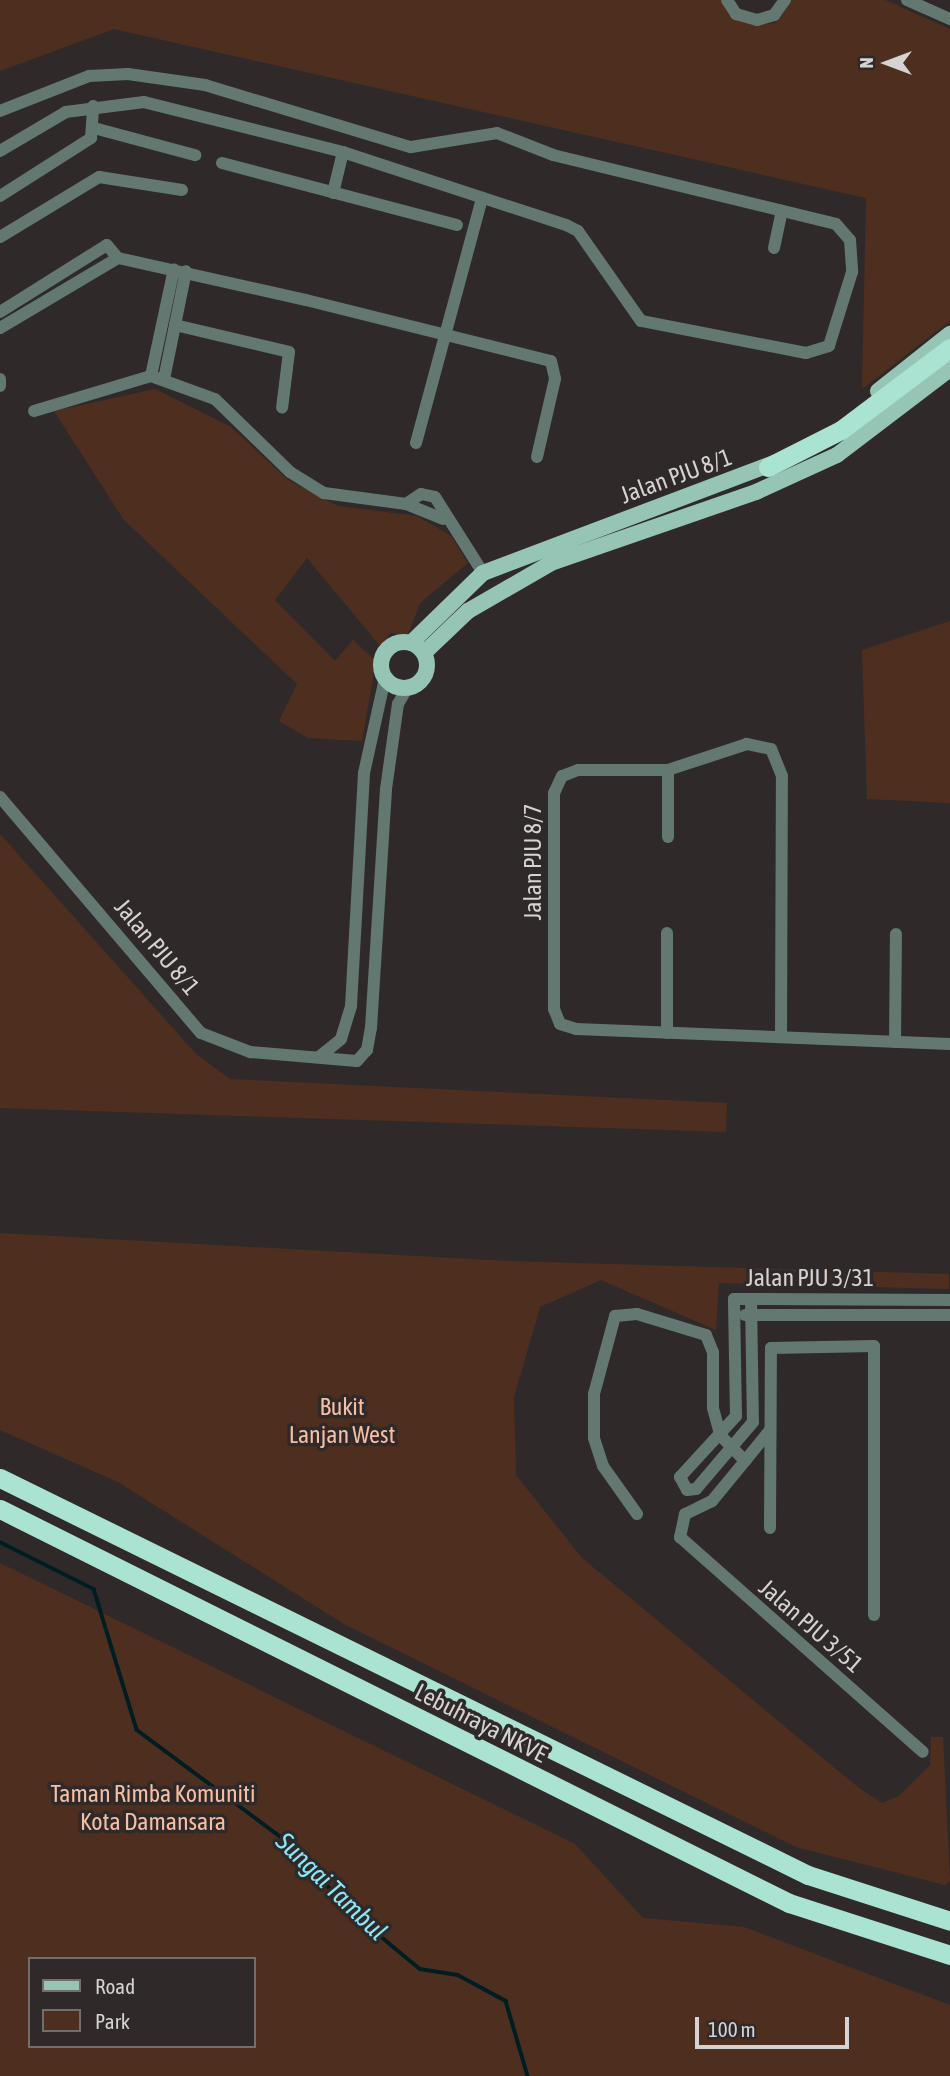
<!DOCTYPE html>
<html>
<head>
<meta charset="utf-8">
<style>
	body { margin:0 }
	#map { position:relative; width:950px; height:2076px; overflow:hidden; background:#2f2a29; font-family:"Asap Condensed",sans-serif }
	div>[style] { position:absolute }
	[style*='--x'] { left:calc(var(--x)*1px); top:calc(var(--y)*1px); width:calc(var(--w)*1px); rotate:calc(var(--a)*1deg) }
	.green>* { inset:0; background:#4e2f1f }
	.stream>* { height:3.5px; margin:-1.75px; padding:0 1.75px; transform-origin:1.75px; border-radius:1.75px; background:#001e22 }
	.minor>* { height:12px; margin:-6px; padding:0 6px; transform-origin:6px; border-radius:6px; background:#627871 }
	.major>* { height:16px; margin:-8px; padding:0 8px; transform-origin:8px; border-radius:8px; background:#96c5b6 }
	.major>.ring { margin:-8px; padding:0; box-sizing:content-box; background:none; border:16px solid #96c5b6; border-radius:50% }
	.highway>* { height:19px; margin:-9.5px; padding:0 9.5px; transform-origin:9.5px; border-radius:9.5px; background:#aae3d2 }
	span { translate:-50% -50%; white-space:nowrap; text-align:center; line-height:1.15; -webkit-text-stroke:7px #2f2a29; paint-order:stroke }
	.street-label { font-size:24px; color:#d5d3d1 }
	.park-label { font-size:24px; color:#f6bea3 }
	.water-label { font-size:26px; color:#89e8f7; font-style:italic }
	.legend { position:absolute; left:28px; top:1957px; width:228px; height:91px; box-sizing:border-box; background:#2f2a29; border:2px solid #716e6c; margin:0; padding:9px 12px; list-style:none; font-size:21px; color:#d5d3d1 }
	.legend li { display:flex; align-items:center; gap:14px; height:35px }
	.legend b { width:35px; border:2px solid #716e6c }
	.north { position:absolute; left:852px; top:28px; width:70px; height:70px; -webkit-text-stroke:5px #2f2a29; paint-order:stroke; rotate:270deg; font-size:19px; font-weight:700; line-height:28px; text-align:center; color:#d5d3d1 }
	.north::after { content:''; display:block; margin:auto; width:24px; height:32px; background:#d5d3d1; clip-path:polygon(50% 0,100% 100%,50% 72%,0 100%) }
	.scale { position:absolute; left:695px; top:2017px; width:154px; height:32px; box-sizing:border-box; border:4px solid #d5d3d1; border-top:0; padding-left:9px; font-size:21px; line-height:24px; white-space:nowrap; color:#d5d3d1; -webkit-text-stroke:5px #2f2a29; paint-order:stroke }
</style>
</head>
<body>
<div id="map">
	<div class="green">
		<div style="clip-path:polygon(0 0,720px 0,732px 15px,755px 25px,775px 23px,793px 0,885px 0,950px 29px,950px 321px,862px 389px,866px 198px,114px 29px,0 71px)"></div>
		<div style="clip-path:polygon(155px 389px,231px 427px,288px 480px,338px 506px,417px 516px,451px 536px,468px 563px,420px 603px,408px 635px,390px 633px,381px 647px,307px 558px,275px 600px,335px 661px,353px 640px,376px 661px,362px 741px,308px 738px,279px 721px,297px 684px,124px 520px,54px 411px)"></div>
		<div style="clip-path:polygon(950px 621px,950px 803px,867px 799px,862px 650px)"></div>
		<div style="clip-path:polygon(0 834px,196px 1054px,230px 1079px,727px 1103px,726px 1132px,0 1108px)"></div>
		<div style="clip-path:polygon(0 1233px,507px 1261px,949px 1274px,949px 1289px,719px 1283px,716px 1330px,601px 1280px,540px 1307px,514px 1397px,516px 1475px,582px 1558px,859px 1788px,882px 1803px,899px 1796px,930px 1765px,931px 1737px,943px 1737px,950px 1881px,945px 1885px,796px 1847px,344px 1624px,118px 1482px,0 1430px)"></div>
		<div style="clip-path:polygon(evenodd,0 1563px,575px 1844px,643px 1918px,744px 1927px,950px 2005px,950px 2076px,0 2076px,0 1563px,30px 1959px,254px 1959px,254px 2046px,30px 2046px,30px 1959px)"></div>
	</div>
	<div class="stream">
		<div style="--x:0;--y:1542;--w:105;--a:26.6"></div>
		<div style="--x:94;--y:1589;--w:147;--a:73"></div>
		<div style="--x:137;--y:1730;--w:193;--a:36.6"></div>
		<div style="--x:292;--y:1845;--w:86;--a:48.8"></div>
		<div style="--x:349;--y:1910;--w:92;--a:39.7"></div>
		<div style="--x:420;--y:1969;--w:38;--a:9"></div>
		<div style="--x:458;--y:1975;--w:55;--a:28.4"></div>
		<div style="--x:506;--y:2001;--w:78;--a:73.7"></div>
	</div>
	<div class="minor">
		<div style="--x:727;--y:0;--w:17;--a:57"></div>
		<div style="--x:736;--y:14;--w:22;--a:16"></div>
		<div style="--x:757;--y:20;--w:18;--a:-16"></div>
		<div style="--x:774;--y:15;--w:19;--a:-54"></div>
		<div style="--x:907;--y:0;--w:47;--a:23.8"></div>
		<div style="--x:0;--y:111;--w:96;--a:-21.5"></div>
		<div style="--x:89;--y:76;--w:39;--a:-3"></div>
		<div style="--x:128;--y:74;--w:78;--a:8.1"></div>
		<div style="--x:205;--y:85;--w:215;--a:16.8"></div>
		<div style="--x:411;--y:147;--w:87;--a:-9.2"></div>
		<div style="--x:497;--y:133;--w:60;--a:21.4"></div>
		<div style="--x:553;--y:155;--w:291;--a:13.7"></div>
		<div style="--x:836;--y:224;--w:21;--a:49"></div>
		<div style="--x:850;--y:240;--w:32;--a:86"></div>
		<div style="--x:852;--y:272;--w:77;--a:107.3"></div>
		<div style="--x:829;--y:346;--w:24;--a:163"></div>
		<div style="--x:806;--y:353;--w:168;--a:-169"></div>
		<div style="--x:641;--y:321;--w:110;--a:-125"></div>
		<div style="--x:578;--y:231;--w:13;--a:-153"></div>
		<div style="--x:566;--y:225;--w:235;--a:-161.9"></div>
		<div style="--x:343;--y:152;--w:205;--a:-165.9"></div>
		<div style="--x:144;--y:102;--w:79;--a:172.7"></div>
		<div style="--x:66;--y:112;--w:77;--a:149.4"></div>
		<div style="--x:94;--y:128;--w:105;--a:15"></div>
		<div style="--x:222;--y:163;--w:243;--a:14.8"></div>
		<div style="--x:333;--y:193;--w:42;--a:-76.3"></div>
		<div style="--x:0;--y:196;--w:108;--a:-32.5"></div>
		<div style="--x:91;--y:138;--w:32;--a:-86"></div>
		<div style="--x:0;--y:237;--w:116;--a:-31.2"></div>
		<div style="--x:99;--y:177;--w:84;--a:8.9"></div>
		<div style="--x:774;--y:248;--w:38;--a:-78"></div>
		<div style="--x:0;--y:312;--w:126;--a:-32.1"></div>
		<div style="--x:107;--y:245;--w:17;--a:50"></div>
		<div style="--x:175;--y:325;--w:117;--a:13.3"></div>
		<div style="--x:289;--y:352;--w:56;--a:97.1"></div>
		<div style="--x:0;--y:328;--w:137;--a:-30.7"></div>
		<div style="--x:118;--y:258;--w:193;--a:12.6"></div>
		<div style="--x:306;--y:300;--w:252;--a:14"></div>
		<div style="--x:551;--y:361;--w:18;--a:77"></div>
		<div style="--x:555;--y:379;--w:80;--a:103"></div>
		<div style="--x:151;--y:376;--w:109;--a:-77.9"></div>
		<div style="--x:0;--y:379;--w:7;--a:90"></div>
		<div style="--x:164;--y:379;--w:110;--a:-78.5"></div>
		<div style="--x:34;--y:411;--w:122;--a:-16.7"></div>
		<div style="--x:151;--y:376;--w:68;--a:19.8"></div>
		<div style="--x:215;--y:399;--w:105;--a:44.2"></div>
		<div style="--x:290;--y:472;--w:40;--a:32"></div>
		<div style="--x:324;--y:493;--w:83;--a:7.6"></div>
		<div style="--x:406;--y:504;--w:40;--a:22"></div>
		<div style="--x:416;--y:443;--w:254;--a:-74.9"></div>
		<div style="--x:406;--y:504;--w:18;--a:-34"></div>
		<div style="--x:421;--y:494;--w:14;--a:12"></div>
		<div style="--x:435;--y:497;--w:90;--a:57.7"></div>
		<div style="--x:0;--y:797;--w:310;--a:49.6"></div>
		<div style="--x:201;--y:1033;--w:53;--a:21.2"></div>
		<div style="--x:250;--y:1052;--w:107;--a:4.8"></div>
		<div style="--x:357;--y:1061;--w:15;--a:-48"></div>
		<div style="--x:367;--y:1050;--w:22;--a:-80"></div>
		<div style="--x:371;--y:1028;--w:239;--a:-86.4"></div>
		<div style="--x:386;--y:789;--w:86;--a:-82"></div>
		<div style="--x:398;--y:704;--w:20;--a:-60"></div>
		<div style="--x:668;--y:837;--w:67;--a:-90"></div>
		<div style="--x:667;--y:1033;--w:100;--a:-90"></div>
		<div style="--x:781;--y:1037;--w:261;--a:-89.8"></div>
		<div style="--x:782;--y:776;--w:29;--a:-112"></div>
		<div style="--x:771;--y:749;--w:25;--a:-168"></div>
		<div style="--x:747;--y:744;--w:83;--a:161.8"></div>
		<div style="--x:668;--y:770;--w:90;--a:180"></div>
		<div style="--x:578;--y:770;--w:17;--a:159"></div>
		<div style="--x:562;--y:776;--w:19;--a:115"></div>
		<div style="--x:554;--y:793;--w:216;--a:90"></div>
		<div style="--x:554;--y:1009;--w:16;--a:68"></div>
		<div style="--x:560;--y:1024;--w:17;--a:17"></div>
		<div style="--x:576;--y:1029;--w:374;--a:2.3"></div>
		<div style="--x:895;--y:1042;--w:108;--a:-89.5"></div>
		<div style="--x:319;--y:1057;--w:28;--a:-39"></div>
		<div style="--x:341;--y:1039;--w:34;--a:-73"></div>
		<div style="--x:351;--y:1006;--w:233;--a:-86.8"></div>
		<div style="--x:364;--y:773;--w:97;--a:-77.5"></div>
		<div style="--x:751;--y:1299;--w:123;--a:89.1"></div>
		<div style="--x:753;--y:1422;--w:88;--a:130.4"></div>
		<div style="--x:696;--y:1489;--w:9;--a:174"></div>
		<div style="--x:687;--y:1490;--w:15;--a:-118"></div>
		<div style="--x:680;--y:1477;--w:83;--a:-47.4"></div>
		<div style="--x:736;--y:1416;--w:117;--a:-91"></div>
		<div style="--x:734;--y:1299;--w:17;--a:0"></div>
		<div style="--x:751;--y:1299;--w:199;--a:0.3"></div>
		<div style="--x:745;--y:1315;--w:205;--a:0"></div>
		<div style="--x:745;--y:1461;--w:52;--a:129.5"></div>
		<div style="--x:712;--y:1501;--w:30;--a:154"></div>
		<div style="--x:685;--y:1514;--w:24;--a:102"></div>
		<div style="--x:680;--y:1537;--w:324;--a:41.5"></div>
		<div style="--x:637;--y:1514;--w:59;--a:-125.3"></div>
		<div style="--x:603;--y:1466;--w:29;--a:-108"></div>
		<div style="--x:594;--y:1438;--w:44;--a:-90"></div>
		<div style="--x:594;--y:1394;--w:81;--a:-74.9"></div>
		<div style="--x:615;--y:1316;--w:22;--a:-5"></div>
		<div style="--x:637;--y:1314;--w:72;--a:16.9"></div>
		<div style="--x:706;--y:1335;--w:18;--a:68"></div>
		<div style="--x:713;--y:1352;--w:56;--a:90"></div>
		<div style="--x:713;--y:1408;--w:28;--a:75"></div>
		<div style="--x:720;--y:1435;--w:36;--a:46"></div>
		<div style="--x:745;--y:1461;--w:40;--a:-51"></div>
		<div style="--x:770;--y:1528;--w:180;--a:-89.7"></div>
		<div style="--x:771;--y:1348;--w:103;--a:-1.1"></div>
		<div style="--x:874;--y:1346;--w:269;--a:90"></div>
	</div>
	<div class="major">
		<div style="--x:878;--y:391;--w:92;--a:-38.4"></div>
		<div class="ring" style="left:381px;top:642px;width:30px;height:30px"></div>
		<div style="--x:411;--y:643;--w:100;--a:-44.2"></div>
		<div style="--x:483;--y:573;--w:313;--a:-20.7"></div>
		<div style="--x:424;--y:653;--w:61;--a:-43.7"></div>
		<div style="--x:468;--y:611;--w:96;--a:-30"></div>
		<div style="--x:551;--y:563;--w:217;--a:-19.1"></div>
		<div style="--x:756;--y:492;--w:89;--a:-24.6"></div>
		<div style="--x:837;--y:455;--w:142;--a:-37.3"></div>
	</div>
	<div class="highway">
		<div style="--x:768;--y:467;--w:82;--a:-26.9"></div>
		<div style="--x:841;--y:430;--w:136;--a:-37"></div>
		<div style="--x:0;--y:1478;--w:900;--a:26.17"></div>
		<div style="--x:808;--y:1875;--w:149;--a:17.9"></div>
		<div style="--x:0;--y:1509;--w:882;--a:26.54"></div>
		<div style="--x:789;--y:1903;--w:169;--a:17.9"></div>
	</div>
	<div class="street-label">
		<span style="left:676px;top:476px;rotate:-20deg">Jalan PJU 8/1</span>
		<span style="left:533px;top:862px;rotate:-90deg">Jalan PJU 8/7</span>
		<span style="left:157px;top:947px;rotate:50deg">Jalan PJU 8/1</span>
		<span style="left:810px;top:1278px">Jalan PJU 3/31</span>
		<span style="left:811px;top:1626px;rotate:41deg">Jalan PJU 3/51</span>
		<span style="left:481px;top:1723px;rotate:27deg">Lebuhraya NKVE</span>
	</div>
	<div class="park-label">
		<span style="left:342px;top:1421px">Bukit<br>Lanjan West</span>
		<span style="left:153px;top:1808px">Taman Rimba Komuniti<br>Kota Damansara</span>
	</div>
	<div class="water-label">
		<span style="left:331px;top:1887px;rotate:44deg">Sungai Tambul</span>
	</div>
	<ul class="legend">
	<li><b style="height:9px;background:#96c5b6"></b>Road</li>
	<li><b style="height:19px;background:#4e2f1f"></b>Park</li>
	</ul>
	<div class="north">N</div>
	<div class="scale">100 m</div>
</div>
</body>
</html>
